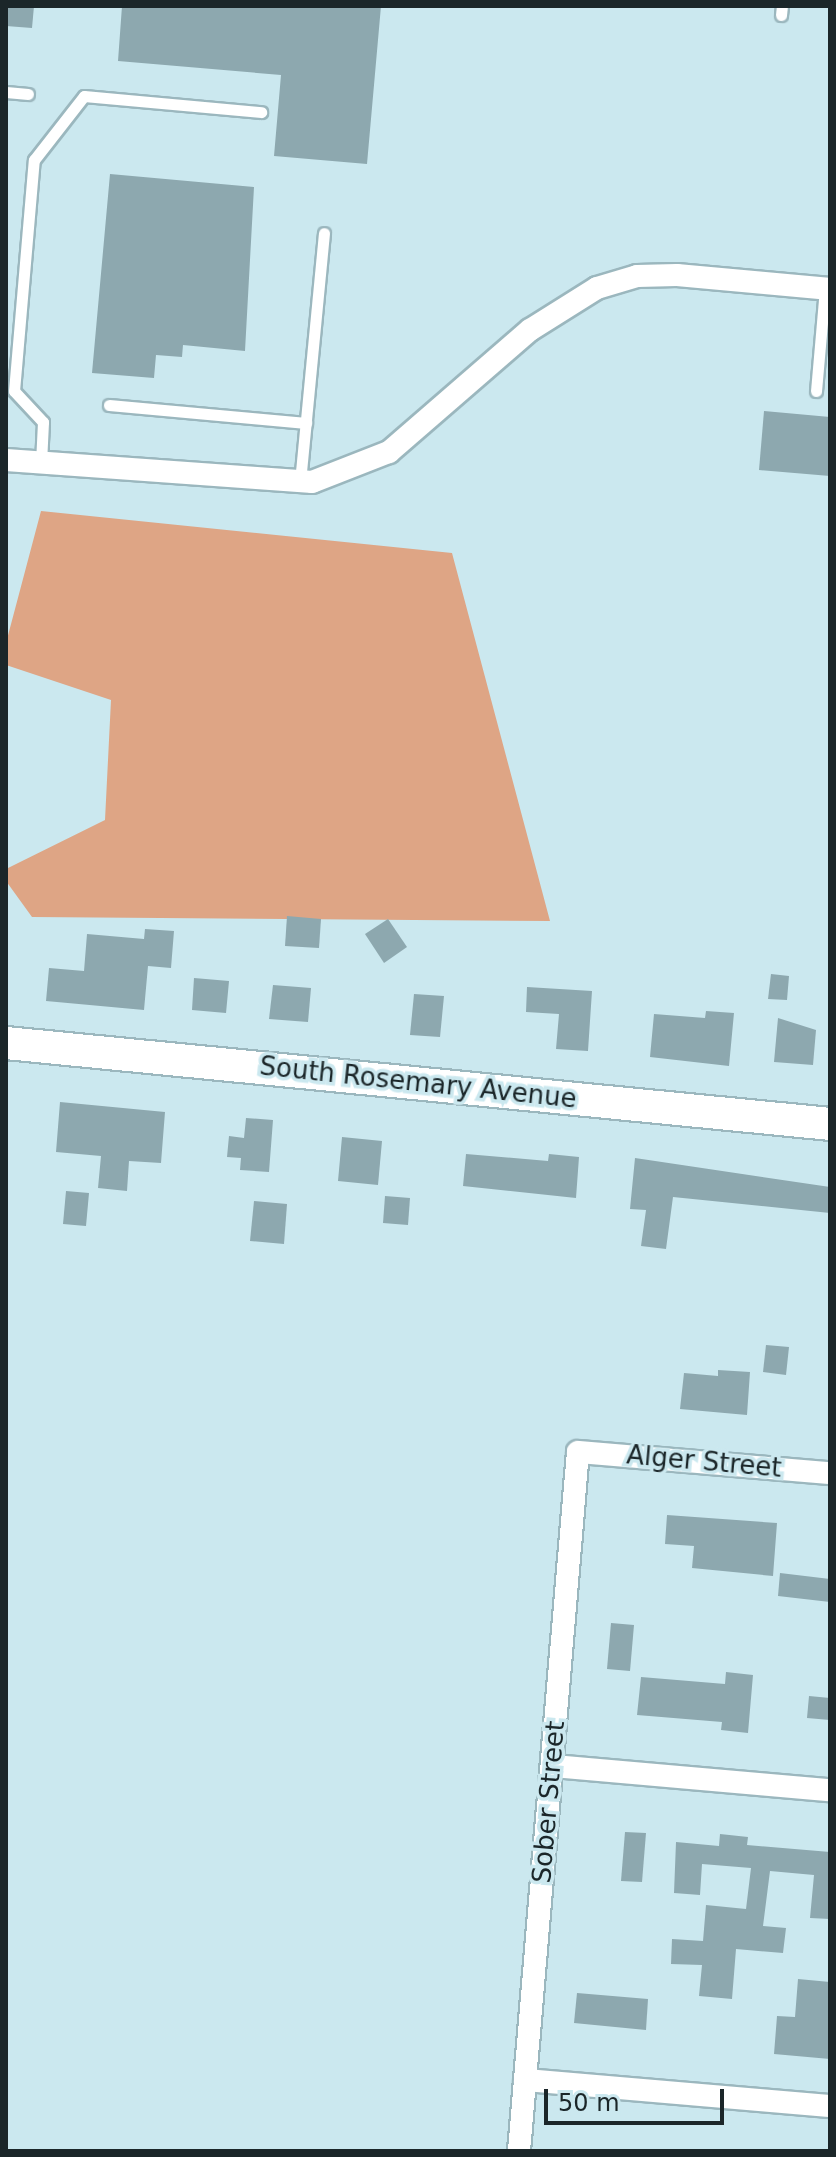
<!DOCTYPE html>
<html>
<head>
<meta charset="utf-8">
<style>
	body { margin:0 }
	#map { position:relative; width:836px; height:2157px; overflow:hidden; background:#cbe8ef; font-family:"DejaVu Sans",sans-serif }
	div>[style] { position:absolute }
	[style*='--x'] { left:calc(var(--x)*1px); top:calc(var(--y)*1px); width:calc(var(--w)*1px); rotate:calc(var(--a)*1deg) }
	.forest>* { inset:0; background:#dea585 }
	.building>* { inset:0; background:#8da8af }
	.roads { filter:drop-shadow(2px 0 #9bb7be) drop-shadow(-2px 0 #9bb7be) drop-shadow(0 2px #9bb7be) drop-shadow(0 -2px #9bb7be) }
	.lane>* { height:11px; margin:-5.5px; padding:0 5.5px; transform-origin:5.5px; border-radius:5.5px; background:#fff }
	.street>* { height:22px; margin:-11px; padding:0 11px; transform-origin:11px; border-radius:11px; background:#fff }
	.secondary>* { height:32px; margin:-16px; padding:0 16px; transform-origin:16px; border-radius:16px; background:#fff }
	span { translate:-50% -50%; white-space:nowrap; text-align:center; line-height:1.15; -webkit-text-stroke:7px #cbe8ef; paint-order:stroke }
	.street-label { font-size:26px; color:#1b2629 }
	.frame { position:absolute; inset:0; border:8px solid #1b2629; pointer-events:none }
	.scale { position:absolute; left:544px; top:2089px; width:180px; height:36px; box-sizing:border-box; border:4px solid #1b2629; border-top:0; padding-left:10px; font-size:24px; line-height:28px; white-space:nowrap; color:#1b2629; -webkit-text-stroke:6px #cbe8ef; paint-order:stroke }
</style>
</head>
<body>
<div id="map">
	<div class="forest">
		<div style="clip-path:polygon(41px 511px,452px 553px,550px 921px,32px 917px,6px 881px,6px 869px,105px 820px,111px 700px,6px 665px,6px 643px)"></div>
	</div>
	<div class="building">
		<div style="clip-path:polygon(6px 6px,34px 6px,32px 28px,6px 26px)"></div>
		<div style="clip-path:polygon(122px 6px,381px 6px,367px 164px,274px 156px,281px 75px,118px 61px)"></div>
		<div style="clip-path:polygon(110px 174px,254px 187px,245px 351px,183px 345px,182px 357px,156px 355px,154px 378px,92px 373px)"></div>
		<div style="clip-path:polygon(764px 411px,830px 417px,830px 476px,759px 470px)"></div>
		<div style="clip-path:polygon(287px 916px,321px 919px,319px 948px,285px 946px)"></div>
		<div style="clip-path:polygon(388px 919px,407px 947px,384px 963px,365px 934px)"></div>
		<div style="clip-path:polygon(145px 929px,174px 931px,171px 968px,148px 966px,144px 1010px,46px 1001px,49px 968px,84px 971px,87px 934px,144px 939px)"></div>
		<div style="clip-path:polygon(771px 974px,789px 976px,787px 1000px,768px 999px)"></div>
		<div style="clip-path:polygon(194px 978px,229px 981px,226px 1013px,192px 1010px)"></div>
		<div style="clip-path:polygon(273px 985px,311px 988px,308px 1022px,269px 1019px)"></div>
		<div style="clip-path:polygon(527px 987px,592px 991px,588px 1051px,556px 1049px,559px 1014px,526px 1012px)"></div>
		<div style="clip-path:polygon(414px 994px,444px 996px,440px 1037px,410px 1035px)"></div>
		<div style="clip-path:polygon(706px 1011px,734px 1013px,729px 1066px,650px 1057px,654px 1014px,705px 1018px)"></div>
		<div style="clip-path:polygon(778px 1018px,816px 1030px,813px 1065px,774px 1062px)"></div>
		<div style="clip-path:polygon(60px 1102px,165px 1112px,161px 1163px,129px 1161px,127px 1191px,98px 1188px,101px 1156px,56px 1152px)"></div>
		<div style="clip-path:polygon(246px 1118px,273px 1120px,269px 1172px,240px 1170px,241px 1158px,227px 1157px,229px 1136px,244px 1138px)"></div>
		<div style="clip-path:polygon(342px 1137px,382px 1141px,378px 1185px,338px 1181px)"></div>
		<div style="clip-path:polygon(466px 1154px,548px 1161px,549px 1154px,579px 1157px,576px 1198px,463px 1186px)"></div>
		<div style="clip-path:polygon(635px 1158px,830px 1187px,830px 1213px,673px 1197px,666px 1249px,641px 1246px,646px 1210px,630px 1209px)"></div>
		<div style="clip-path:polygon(66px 1191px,89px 1193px,86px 1226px,63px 1224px)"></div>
		<div style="clip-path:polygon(385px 1196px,410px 1198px,408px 1225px,383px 1223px)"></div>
		<div style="clip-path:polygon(254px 1201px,287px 1204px,284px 1244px,250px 1241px)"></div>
		<div style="clip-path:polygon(766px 1345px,789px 1347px,786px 1375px,763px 1372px)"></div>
		<div style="clip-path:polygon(718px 1370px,750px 1372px,747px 1415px,680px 1409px,684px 1373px,718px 1376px)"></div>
		<div style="clip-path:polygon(667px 1515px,777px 1523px,773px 1576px,692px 1568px,694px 1546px,665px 1544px)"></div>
		<div style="clip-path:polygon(780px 1573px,830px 1579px,830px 1602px,778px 1596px)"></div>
		<div style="clip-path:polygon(611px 1623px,634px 1625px,630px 1671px,607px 1669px)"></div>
		<div style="clip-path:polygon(726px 1672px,753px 1675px,748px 1733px,721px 1730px,722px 1722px,637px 1715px,641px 1677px,725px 1684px)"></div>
		<div style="clip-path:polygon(809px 1696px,830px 1698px,830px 1720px,807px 1718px)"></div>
		<div style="clip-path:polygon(625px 1832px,646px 1833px,642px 1882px,621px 1881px)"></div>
		<div style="clip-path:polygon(720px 1834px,748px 1837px,747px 1845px,830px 1852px,830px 1919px,810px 1918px,814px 1875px,770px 1871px,763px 1926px,786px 1928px,783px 1953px,736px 1949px,732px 1999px,699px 1996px,702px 1965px,671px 1964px,672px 1939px,703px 1941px,706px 1905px,746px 1909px,751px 1868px,702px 1864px,700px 1895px,674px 1893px,676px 1842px,719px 1846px)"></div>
		<div style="clip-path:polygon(798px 1979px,830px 1982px,830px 2059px,774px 2054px,777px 2016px,795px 2017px)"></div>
		<div style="clip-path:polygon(577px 1993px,648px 1999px,646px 2030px,574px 2023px)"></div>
	</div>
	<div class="roads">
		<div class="lane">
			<div style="--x:781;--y:15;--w:9;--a:-84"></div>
			<div style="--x:6;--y:92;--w:22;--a:5"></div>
			<div style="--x:816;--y:391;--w:103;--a:-85"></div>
			<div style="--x:109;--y:405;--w:198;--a:5.2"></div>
			<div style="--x:41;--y:463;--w:41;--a:-87.2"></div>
			<div style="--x:43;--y:422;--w:42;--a:-133.1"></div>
			<div style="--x:14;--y:391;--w:232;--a:-85.1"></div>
			<div style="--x:34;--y:160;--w:81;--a:-52"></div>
			<div style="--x:84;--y:96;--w:178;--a:5.2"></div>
			<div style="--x:300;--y:482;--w:250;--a:-84.5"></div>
		</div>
		<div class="street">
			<div style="--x:6;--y:460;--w:307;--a:4.1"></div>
			<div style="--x:312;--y:482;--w:83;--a:-21.3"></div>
			<div style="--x:389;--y:452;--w:186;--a:-40.9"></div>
			<div style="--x:530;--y:330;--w:79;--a:-32.1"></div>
			<div style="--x:597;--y:288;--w:42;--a:-16.7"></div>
			<div style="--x:637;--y:276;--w:40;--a:-1.4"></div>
			<div style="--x:677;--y:275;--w:154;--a:5.2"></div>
			<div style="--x:553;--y:1766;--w:278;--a:5"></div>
			<div style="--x:525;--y:2080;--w:306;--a:4.9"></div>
			<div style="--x:519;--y:2151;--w:701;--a:-85.18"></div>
			<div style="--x:578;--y:1452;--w:253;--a:4.8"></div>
		</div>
		<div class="secondary">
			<div style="--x:6;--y:1043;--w:828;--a:5.61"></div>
		</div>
	</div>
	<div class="street-label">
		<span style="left:418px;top:1083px;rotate:6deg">South Rosemary Avenue</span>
		<span style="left:704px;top:1462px;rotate:5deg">Alger Street</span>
		<span style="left:549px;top:1802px;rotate:-85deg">Sober Street</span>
	</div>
	<div class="frame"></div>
	<div class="scale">50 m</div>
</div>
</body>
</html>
